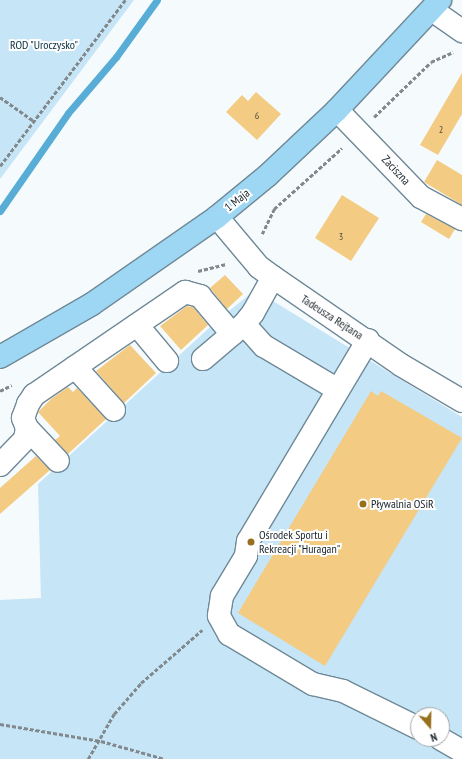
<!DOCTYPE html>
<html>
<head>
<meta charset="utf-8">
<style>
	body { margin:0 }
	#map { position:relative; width:462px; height:759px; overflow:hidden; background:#f5fafd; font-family:"PT Sans Narrow",sans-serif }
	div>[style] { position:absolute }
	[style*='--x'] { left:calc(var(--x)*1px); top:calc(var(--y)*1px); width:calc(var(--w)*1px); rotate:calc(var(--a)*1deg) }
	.green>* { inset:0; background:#c6e5f6 }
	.stream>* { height:7px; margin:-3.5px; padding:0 3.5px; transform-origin:3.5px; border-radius:3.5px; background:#57add5 }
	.building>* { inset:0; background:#f3cb82 }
	.path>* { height:2.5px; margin-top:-1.25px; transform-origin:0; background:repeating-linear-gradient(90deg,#81898d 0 4px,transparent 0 6px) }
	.roads { filter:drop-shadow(1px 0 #6f8997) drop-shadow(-1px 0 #6f8997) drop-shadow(0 1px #6f8997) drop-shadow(0 -1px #6f8997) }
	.minor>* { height:22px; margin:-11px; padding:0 11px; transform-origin:11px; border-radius:11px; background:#fff }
	.major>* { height:22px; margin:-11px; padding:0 11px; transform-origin:11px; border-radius:11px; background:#9dd7f3 }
	.dots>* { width:11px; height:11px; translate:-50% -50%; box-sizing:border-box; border:2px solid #fff; border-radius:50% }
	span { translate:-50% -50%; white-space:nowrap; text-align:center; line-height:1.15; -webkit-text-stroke:4px #fff; paint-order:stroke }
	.number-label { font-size:10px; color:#4f4d3e }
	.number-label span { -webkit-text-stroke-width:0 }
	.park-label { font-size:12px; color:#052e3f }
	.street-label { font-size:12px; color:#182328 }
	.poi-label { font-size:12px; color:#182328 }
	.left { translate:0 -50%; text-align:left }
	.north { position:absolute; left:410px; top:707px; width:40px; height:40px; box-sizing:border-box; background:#fff; border:1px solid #a3a7a9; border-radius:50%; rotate:160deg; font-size:11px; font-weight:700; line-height:16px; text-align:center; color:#182328 }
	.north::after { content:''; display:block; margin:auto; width:14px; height:18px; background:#98701c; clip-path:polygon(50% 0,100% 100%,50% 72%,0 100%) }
</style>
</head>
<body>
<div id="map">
	<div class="green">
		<div style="clip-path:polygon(0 0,134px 0,0 179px)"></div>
		<div style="clip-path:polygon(evenodd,255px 290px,462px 417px,462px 759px,0 759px,0 600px,41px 598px,38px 484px,219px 319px,255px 290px,418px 715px,442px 715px,442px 739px,418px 739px,418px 715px)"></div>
	</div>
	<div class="stream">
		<div style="--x:0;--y:211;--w:119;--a:-55.2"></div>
		<div style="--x:68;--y:113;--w:74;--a:-49.4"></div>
		<div style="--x:116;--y:57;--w:70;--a:-54.3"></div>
	</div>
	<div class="building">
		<div style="clip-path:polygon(462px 73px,462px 114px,438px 155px,420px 145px)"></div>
		<div style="clip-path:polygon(256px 92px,281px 114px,257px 140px,226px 112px,242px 95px,248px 101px)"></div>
		<div style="clip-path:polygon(437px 160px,462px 175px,462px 205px,424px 182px)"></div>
		<div style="clip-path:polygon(342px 195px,379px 218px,351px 261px,315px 238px)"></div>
		<div style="clip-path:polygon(426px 214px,455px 229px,449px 239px,421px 222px)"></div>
		<div style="clip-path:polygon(225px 275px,243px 294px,227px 309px,210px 288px)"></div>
		<div style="clip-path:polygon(187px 306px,193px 307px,208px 325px,181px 350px,160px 326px)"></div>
		<div style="clip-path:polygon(130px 345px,156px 373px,124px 403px,96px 371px)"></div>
		<div style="clip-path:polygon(68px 387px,73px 392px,77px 388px,106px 419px,68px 454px,55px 440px,60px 436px,38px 412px,51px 399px)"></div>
		<div style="clip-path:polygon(371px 391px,378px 396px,381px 391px,462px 438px,325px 666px,238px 613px)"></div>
		<div style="clip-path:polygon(36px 456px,50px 470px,0 514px,0 488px)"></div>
	</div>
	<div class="path">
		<div style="--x:0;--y:97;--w:42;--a:35.2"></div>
		<div style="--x:374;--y:117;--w:79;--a:-44"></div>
		<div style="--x:431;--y:62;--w:24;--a:-24"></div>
		<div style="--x:0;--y:166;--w:208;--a:-53"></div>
		<div style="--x:262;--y:234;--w:28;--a:-64"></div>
		<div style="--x:274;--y:209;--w:91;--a:-41.9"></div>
		<div style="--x:198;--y:271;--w:29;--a:-14"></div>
		<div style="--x:0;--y:391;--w:13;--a:-27"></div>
		<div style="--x:0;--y:724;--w:102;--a:9.6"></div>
		<div style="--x:101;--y:741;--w:66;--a:15.7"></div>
		<div style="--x:88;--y:759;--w:52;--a:-60"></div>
		<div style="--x:114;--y:714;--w:41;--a:-48.9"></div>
		<div style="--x:141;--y:683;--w:81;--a:-41"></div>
	</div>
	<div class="roads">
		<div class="minor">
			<div style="--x:432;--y:10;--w:37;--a:35"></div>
			<div style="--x:337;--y:110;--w:121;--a:46"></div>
			<div style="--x:421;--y:197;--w:47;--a:28.2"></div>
			<div style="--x:217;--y:217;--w:65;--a:50"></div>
			<div style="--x:259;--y:267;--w:17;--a:36"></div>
			<div style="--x:273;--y:277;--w:155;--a:34.5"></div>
			<div style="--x:401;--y:365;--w:71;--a:30.5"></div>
			<div style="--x:273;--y:277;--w:41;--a:119.1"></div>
			<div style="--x:253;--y:313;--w:14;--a:129"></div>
			<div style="--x:244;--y:324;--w:30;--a:48"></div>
			<div style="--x:264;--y:346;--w:86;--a:30.7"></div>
			<div style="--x:137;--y:325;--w:47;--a:50.2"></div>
			<div style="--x:368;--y:340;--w:234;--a:120.8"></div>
			<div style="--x:248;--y:541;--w:15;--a:98"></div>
			<div style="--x:246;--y:556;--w:47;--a:121"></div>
			<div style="--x:222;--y:596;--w:20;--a:99"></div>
			<div style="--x:219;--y:616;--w:21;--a:61"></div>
			<div style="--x:229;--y:634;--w:98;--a:30.8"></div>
			<div style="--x:313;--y:684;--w:31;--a:13"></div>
			<div style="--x:343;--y:691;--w:84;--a:26.3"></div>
			<div style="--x:203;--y:359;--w:52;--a:-40.4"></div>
			<div style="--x:75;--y:367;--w:58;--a:47.8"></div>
			<div style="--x:27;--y:428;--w:45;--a:46.8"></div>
			<div style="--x:0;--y:465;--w:36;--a:-46"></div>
			<div style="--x:25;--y:439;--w:11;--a:-80"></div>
			<div style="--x:27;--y:428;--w:11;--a:-112"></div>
			<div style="--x:23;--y:418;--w:15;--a:-70"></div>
			<div style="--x:28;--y:404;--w:11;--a:-56"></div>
			<div style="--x:34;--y:395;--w:183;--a:-34.3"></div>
			<div style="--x:185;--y:292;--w:16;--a:15"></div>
			<div style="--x:200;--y:296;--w:50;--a:49.9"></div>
			<div style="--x:441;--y:739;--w:24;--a:30"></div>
		</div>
		<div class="major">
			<div style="--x:0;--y:357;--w:106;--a:-29.9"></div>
			<div style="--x:92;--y:304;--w:152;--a:-34.8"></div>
			<div style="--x:217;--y:217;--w:65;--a:-39.4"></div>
			<div style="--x:267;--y:176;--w:96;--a:-43.3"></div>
			<div style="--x:337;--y:110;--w:151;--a:-46.9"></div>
		</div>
	</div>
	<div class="dots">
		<div style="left:363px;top:504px;background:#98701c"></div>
		<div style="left:251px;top:542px;background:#98701c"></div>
	</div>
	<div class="number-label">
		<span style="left:257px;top:116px">6</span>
		<span style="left:441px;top:130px">2</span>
		<span style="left:341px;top:237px">3</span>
	</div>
	<div class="park-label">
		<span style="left:44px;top:45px">ROD "Uroczysko"</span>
	</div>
	<div class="street-label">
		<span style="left:396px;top:170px;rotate:47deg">Zaciszna</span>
		<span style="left:237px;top:200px;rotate:-39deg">1 Maja</span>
		<span style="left:332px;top:317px;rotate:33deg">Tadeusza Rejtana</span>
	</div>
	<div class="poi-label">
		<span class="left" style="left:371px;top:504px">Pływalnia OSiR</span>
		<span class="left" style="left:259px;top:542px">Ośrodek Sportu i<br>Rekreacji "Huragan"</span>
	</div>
	<div class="north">N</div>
</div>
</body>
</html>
